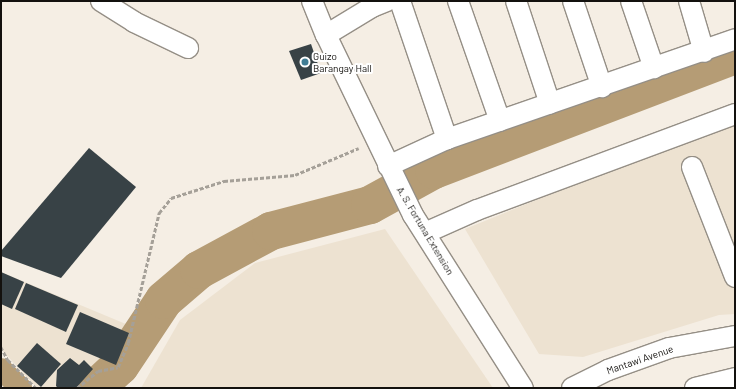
<!DOCTYPE html>
<html>
<head>
<meta charset="utf-8">
<style>
	body { margin:0 }
	#map { position:relative; width:736px; height:389px; overflow:hidden; background:#f5eee4; font-family:Barlow,sans-serif }
	div>[style] { position:absolute }
	[style*='--x'] { left:calc(var(--x)*1px); top:calc(var(--y)*1px); width:calc(var(--w)*1px); rotate:calc(var(--a)*1deg) }
	.built>* { inset:0; background:#ede2d1 }
	.canal>* { height:22px; margin:-11px; padding:0 11px; transform-origin:11px; border-radius:11px; background:#b59c75 }
	.river>* { height:38px; margin:-19px; padding:0 19px; transform-origin:19px; border-radius:19px; background:#b59c75 }
	.building>* { inset:0; background:#384246 }
	.path>* { height:2.5px; margin-top:-1.25px; transform-origin:0; background:repeating-linear-gradient(90deg,#a5a098 0 4px,transparent 0 6px) }
	.roads { filter:drop-shadow(1px 0 #958f86) drop-shadow(-1px 0 #958f86) drop-shadow(0 1px #958f86) drop-shadow(0 -1px #958f86) }
	.minor>* { height:20px; margin:-10px; padding:0 10px; transform-origin:10px; border-radius:10px; background:#fff }
	.dots>* { width:11px; height:11px; translate:-50% -50%; box-sizing:border-box; border:2px solid #fff; border-radius:50% }
	span { translate:-50% -50%; white-space:nowrap; text-align:center; line-height:1.15; -webkit-text-stroke:4px #fff; paint-order:stroke }
	.poi-label { font-size:10px; color:#13110e }
	.left { translate:0 -50%; text-align:left }
	.street-label { font-size:10px; color:#13110e }
	.frame { position:absolute; inset:0; border:2px solid #13110e; pointer-events:none }
</style>
</head>
<body>
<div id="map">
	<div class="built">
		<div style="clip-path:polygon(735px 119px,735px 314px,719px 315px,583px 357px,539px 354px,465px 229px)"></div>
		<div style="clip-path:polygon(385px 229px,493px 388px,141px 388px,180px 320px,255px 263px)"></div>
		<div style="clip-path:polygon(1px 272px,133px 327px,123px 368px,88px 388px,37px 388px,1px 349px)"></div>
	</div>
	<div class="canal">
		<div style="--x:1;--y:369;--w:28;--a:44"></div>
	</div>
	<div class="river">
		<div style="--x:96;--y:388;--w:33;--a:-43"></div>
		<div style="--x:120;--y:366;--w:79;--a:-56.3"></div>
		<div style="--x:164;--y:300;--w:46;--a:-40.6"></div>
		<div style="--x:199;--y:270;--w:82;--a:-28.4"></div>
		<div style="--x:271;--y:231;--w:102;--a:-14.7"></div>
		<div style="--x:370;--y:205;--w:73;--a:-28.7"></div>
		<div style="--x:434;--y:170;--w:322;--a:-20.9"></div>
	</div>
	<div class="building">
		<div style="clip-path:polygon(311px 44px,321px 73px,301px 80px,289px 51px)"></div>
		<div style="clip-path:polygon(89px 148px,136px 187px,61px 278px,1px 256px,1px 251px)"></div>
		<div style="clip-path:polygon(1px 272px,24px 282px,12px 309px,1px 304px)"></div>
		<div style="clip-path:polygon(26px 283px,78px 305px,66px 332px,15px 309px)"></div>
		<div style="clip-path:polygon(80px 312px,129px 333px,116px 365px,66px 344px)"></div>
		<div style="clip-path:polygon(37px 343px,61px 364px,41px 387px,17px 366px)"></div>
		<div style="clip-path:polygon(70px 358px,79px 365px,84px 360px,93px 369px,76px 388px,58px 388px,56px 386px,57px 370px)"></div>
	</div>
	<div class="path">
		<div style="--x:1;--y:347;--w:15;--a:62"></div>
		<div style="--x:8;--y:360;--w:40;--a:45"></div>
		<div style="--x:77;--y:388;--w:27;--a:-39"></div>
		<div style="--x:98;--y:371;--w:20;--a:-11"></div>
		<div style="--x:118;--y:367;--w:26;--a:-67"></div>
		<div style="--x:128;--y:343;--w:134;--a:-76.6"></div>
		<div style="--x:159;--y:213;--w:19;--a:-51"></div>
		<div style="--x:171;--y:198;--w:56;--a:-17.8"></div>
		<div style="--x:224;--y:181;--w:71;--a:-4.8"></div>
		<div style="--x:295;--y:175;--w:69;--a:-22.9"></div>
	</div>
	<div class="roads">
		<div class="minor">
			<div style="--x:101;--y:1;--w:39;--a:32"></div>
			<div style="--x:134;--y:22;--w:60;--a:25.7"></div>
			<div style="--x:312;--y:1;--w:37;--a:68"></div>
			<div style="--x:326;--y:35;--w:200;--a:64.2"></div>
			<div style="--x:413;--y:215;--w:205;--a:57.6"></div>
			<div style="--x:400;--y:1;--w:146;--a:71.2"></div>
			<div style="--x:458;--y:1;--w:127;--a:70.7"></div>
			<div style="--x:516;--y:1;--w:108;--a:71.7"></div>
			<div style="--x:573;--y:1;--w:91;--a:71.4"></div>
			<div style="--x:631;--y:1;--w:71;--a:71.1"></div>
			<div style="--x:689;--y:1;--w:53;--a:73.6"></div>
			<div style="--x:326;--y:35;--w:54;--a:-31.3"></div>
			<div style="--x:372;--y:7;--w:16;--a:-22"></div>
			<div style="--x:388;--y:166;--w:65;--a:-24.6"></div>
			<div style="--x:447;--y:139;--w:305;--a:-19.1"></div>
			<div style="--x:692;--y:167;--w:118;--a:68.6"></div>
			<div style="--x:425;--y:233;--w:57;--a:-23.9"></div>
			<div style="--x:477;--y:210;--w:275;--a:-20.4"></div>
			<div style="--x:572;--y:388;--w:40;--a:-26.6"></div>
			<div style="--x:608;--y:370;--w:65;--a:-19.8"></div>
			<div style="--x:669;--y:348;--w:67;--a:-10.3"></div>
			<div style="--x:695;--y:388;--w:41;--a:-14"></div>
		</div>
	</div>
	<div class="dots">
		<div style="left:305px;top:62px;background:#417d95"></div>
	</div>
	<div class="poi-label">
		<span class="left" style="left:313px;top:62px">Guizo<br>Barangay Hall</span>
	</div>
	<div class="street-label">
		<span style="left:425px;top:231px;rotate:59deg">A. S. Fortuna Extension</span>
		<span style="left:640px;top:360px;rotate:-19deg">Mantawi Avenue</span>
	</div>
	<div class="frame"></div>
</div>
</body>
</html>
